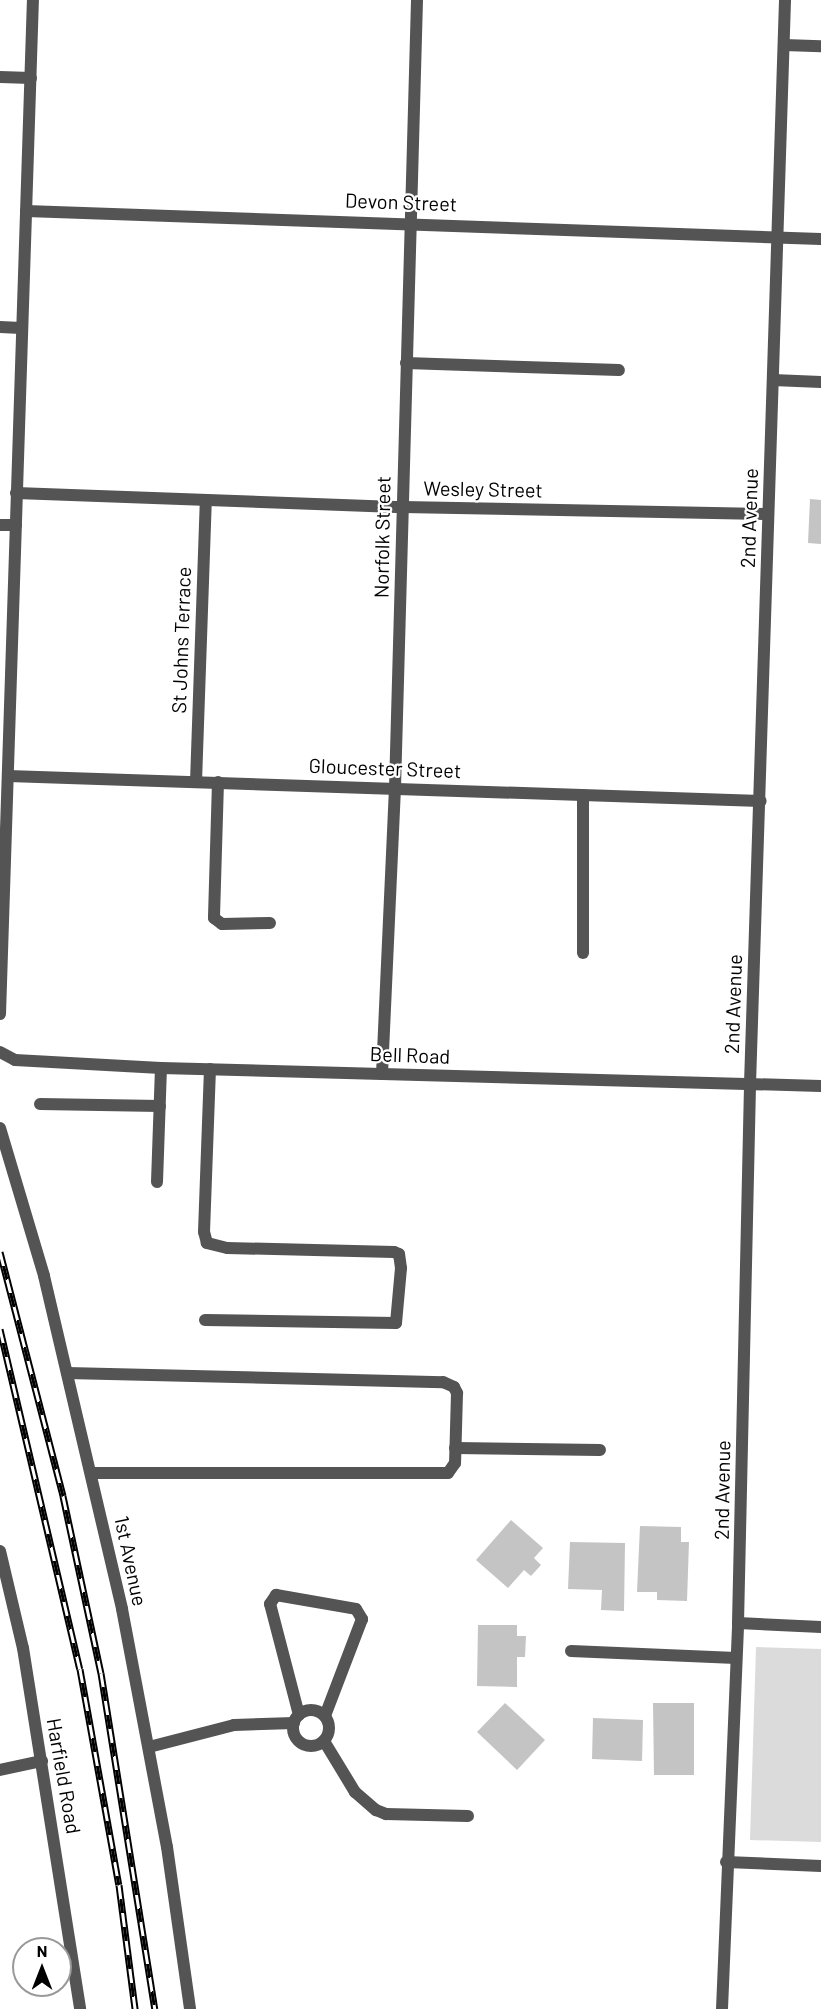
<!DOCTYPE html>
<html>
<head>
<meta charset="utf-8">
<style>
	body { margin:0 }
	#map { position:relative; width:821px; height:2009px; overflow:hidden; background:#fff; font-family:Barlow,sans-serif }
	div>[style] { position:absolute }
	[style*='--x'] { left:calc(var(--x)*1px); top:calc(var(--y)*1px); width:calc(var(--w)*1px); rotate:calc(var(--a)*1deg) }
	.green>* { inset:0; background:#dbdbdb }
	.building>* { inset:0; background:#c4c4c4 }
	.service>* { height:12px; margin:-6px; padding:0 6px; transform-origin:6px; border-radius:6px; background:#545454 }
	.service>.ring { margin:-6px; padding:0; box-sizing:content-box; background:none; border:12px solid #545454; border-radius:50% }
	.minor>* { height:12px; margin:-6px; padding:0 6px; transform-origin:6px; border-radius:6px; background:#545454 }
	.tertiary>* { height:12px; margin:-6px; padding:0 6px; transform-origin:6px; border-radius:6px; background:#545454 }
	.rail>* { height:7px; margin-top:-3.5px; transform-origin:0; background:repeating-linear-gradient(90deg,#fff 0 14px,#000 0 28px); box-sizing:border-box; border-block:2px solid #000 }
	span { translate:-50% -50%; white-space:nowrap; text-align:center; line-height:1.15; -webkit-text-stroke:4.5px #fff; paint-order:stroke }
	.street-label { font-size:20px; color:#000 }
	.north { position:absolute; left:12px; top:1937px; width:60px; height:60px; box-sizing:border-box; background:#fff; border:2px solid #999; border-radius:50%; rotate:0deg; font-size:16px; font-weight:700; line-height:24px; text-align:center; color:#000 }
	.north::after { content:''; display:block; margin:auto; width:21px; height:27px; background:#000; clip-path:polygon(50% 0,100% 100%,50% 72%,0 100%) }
</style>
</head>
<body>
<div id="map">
	<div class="green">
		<div style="clip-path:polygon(756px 1647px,821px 1649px,821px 1842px,750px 1840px)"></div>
	</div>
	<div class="building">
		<div style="clip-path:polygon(810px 499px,821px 500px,821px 544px,808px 543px)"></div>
		<div style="clip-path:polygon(511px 1520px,543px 1548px,534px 1558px,541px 1565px,531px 1576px,524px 1570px,508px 1588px,476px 1560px)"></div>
		<div style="clip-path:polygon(640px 1526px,681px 1527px,681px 1542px,689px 1542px,687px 1601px,657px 1600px,657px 1592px,637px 1592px)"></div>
		<div style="clip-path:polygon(570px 1542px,625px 1543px,624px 1611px,601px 1610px,602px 1590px,568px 1589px)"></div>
		<div style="clip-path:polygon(478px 1625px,517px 1625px,517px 1636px,526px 1636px,525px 1657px,517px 1657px,517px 1687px,477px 1686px)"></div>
		<div style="clip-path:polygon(505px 1703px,545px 1740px,517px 1770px,477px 1732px)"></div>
		<div style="clip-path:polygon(653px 1703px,694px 1703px,694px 1775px,654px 1775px)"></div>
		<div style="clip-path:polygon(593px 1718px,643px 1720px,642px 1761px,592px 1759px)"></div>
	</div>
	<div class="service">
		<div style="--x:406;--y:363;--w:213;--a:1.9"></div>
		<div style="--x:218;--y:782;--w:136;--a:91.7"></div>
		<div style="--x:214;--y:918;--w:10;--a:37"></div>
		<div style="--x:222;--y:924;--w:48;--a:-1.2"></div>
		<div style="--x:40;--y:1104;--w:120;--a:1"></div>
		<div style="--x:157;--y:1182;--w:114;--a:-88"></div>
		<div style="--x:205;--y:1320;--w:191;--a:0.9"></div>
		<div style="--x:396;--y:1323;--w:55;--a:-84.8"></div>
		<div style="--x:401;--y:1268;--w:14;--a:-98"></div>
		<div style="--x:399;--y:1254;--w:5;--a:-158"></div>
		<div style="--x:394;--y:1252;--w:167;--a:-178.6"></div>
		<div style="--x:227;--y:1248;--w:21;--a:-166"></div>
		<div style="--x:207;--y:1243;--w:11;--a:-105"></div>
		<div style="--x:204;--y:1232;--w:163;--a:-87.9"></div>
		<div style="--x:67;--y:1373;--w:376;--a:1.4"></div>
		<div style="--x:443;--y:1382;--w:12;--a:24"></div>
		<div style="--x:454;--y:1387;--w:7;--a:63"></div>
		<div style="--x:457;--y:1393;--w:70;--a:91.6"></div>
		<div style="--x:455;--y:1463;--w:12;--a:125"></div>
		<div style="--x:448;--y:1473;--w:356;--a:180"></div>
		<div style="--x:455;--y:1448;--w:145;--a:0.8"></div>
		<div class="ring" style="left:293px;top:1710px;width:24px;height:24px"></div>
		<div style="--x:299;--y:1715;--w:115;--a:-104.6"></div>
		<div style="--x:270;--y:1604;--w:11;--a:-56"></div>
		<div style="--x:276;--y:1595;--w:81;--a:9.9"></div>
		<div style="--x:356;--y:1609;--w:12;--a:59"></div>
		<div style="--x:362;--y:1619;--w:104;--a:110.9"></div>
		<div style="--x:324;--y:1741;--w:60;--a:58.7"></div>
		<div style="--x:355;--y:1792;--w:28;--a:41"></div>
		<div style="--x:376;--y:1810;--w:11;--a:22"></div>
		<div style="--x:386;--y:1814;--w:82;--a:1.4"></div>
		<div style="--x:149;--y:1747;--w:88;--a:-14.5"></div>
		<div style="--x:234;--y:1725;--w:60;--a:-1.9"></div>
		<div style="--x:0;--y:1770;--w:43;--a:-12.1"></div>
	</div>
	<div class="minor">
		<div style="--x:784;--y:45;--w:37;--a:2"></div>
		<div style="--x:0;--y:77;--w:31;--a:2"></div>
		<div style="--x:26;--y:211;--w:795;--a:2.02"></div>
		<div style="--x:0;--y:327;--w:21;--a:3"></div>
		<div style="--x:773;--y:380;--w:48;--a:2.4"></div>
		<div style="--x:16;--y:493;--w:387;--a:2.1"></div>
		<div style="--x:403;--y:507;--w:365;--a:1.1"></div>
		<div style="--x:0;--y:525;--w:16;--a:0"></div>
		<div style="--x:8;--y:776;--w:753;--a:1.9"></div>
		<div style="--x:196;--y:782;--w:282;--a:-88"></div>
		<div style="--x:583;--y:953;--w:158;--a:-90"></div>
		<div style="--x:0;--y:1014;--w:1015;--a:-88.14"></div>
		<div style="--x:0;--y:1052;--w:17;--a:28"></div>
		<div style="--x:15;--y:1060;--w:146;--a:3.1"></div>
		<div style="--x:161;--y:1068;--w:660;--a:1.56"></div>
		<div style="--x:382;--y:1074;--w:286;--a:-87.4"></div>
		<div style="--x:395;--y:788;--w:788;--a:-88.4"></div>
		<div style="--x:0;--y:1128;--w:154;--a:73.4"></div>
		<div style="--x:44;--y:1276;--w:342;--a:76.8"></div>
		<div style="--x:122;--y:1609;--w:242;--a:79.3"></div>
		<div style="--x:167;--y:1847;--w:164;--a:81.9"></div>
		<div style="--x:0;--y:1551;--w:100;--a:76.7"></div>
		<div style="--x:23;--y:1648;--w:365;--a:81"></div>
		<div style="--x:738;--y:1623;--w:83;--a:2.8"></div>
		<div style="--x:571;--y:1651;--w:165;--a:2.4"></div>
		<div style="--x:726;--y:1862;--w:95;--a:2.4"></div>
	</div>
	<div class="tertiary">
		<div style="--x:722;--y:2009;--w:386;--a:-87.6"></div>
		<div style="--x:738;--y:1623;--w:539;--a:-88.72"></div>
		<div style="--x:750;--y:1084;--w:1085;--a:-88.15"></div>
	</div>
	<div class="rail">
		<div style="--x:0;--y:1252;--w:252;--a:75.5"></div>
		<div style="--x:63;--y:1496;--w:181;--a:77.9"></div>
		<div style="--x:101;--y:1673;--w:340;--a:80.9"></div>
		<div style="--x:0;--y:1329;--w:349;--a:76.8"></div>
		<div style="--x:80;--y:1669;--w:219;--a:79.8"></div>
		<div style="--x:119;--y:1885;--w:125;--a:82.6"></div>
	</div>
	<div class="street-label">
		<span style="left:401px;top:202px;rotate:2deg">Devon Street</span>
		<span style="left:483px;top:489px;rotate:1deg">Wesley Street</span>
		<span style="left:749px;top:518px;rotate:-88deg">2nd Avenue</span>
		<span style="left:382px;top:537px;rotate:-89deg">Norfolk Street</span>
		<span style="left:181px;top:640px;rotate:-88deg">St Johns Terrace</span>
		<span style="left:385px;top:768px;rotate:2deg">Gloucester Street</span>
		<span style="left:733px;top:1004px;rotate:-88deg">2nd Avenue</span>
		<span style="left:410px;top:1055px;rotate:2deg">Bell Road</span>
		<span style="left:722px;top:1490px;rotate:-89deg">2nd Avenue</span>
		<span style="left:131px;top:1561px;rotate:78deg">1st Avenue</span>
		<span style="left:64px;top:1776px;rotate:80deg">Harfield Road</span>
	</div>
	<div class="north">N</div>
</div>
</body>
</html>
